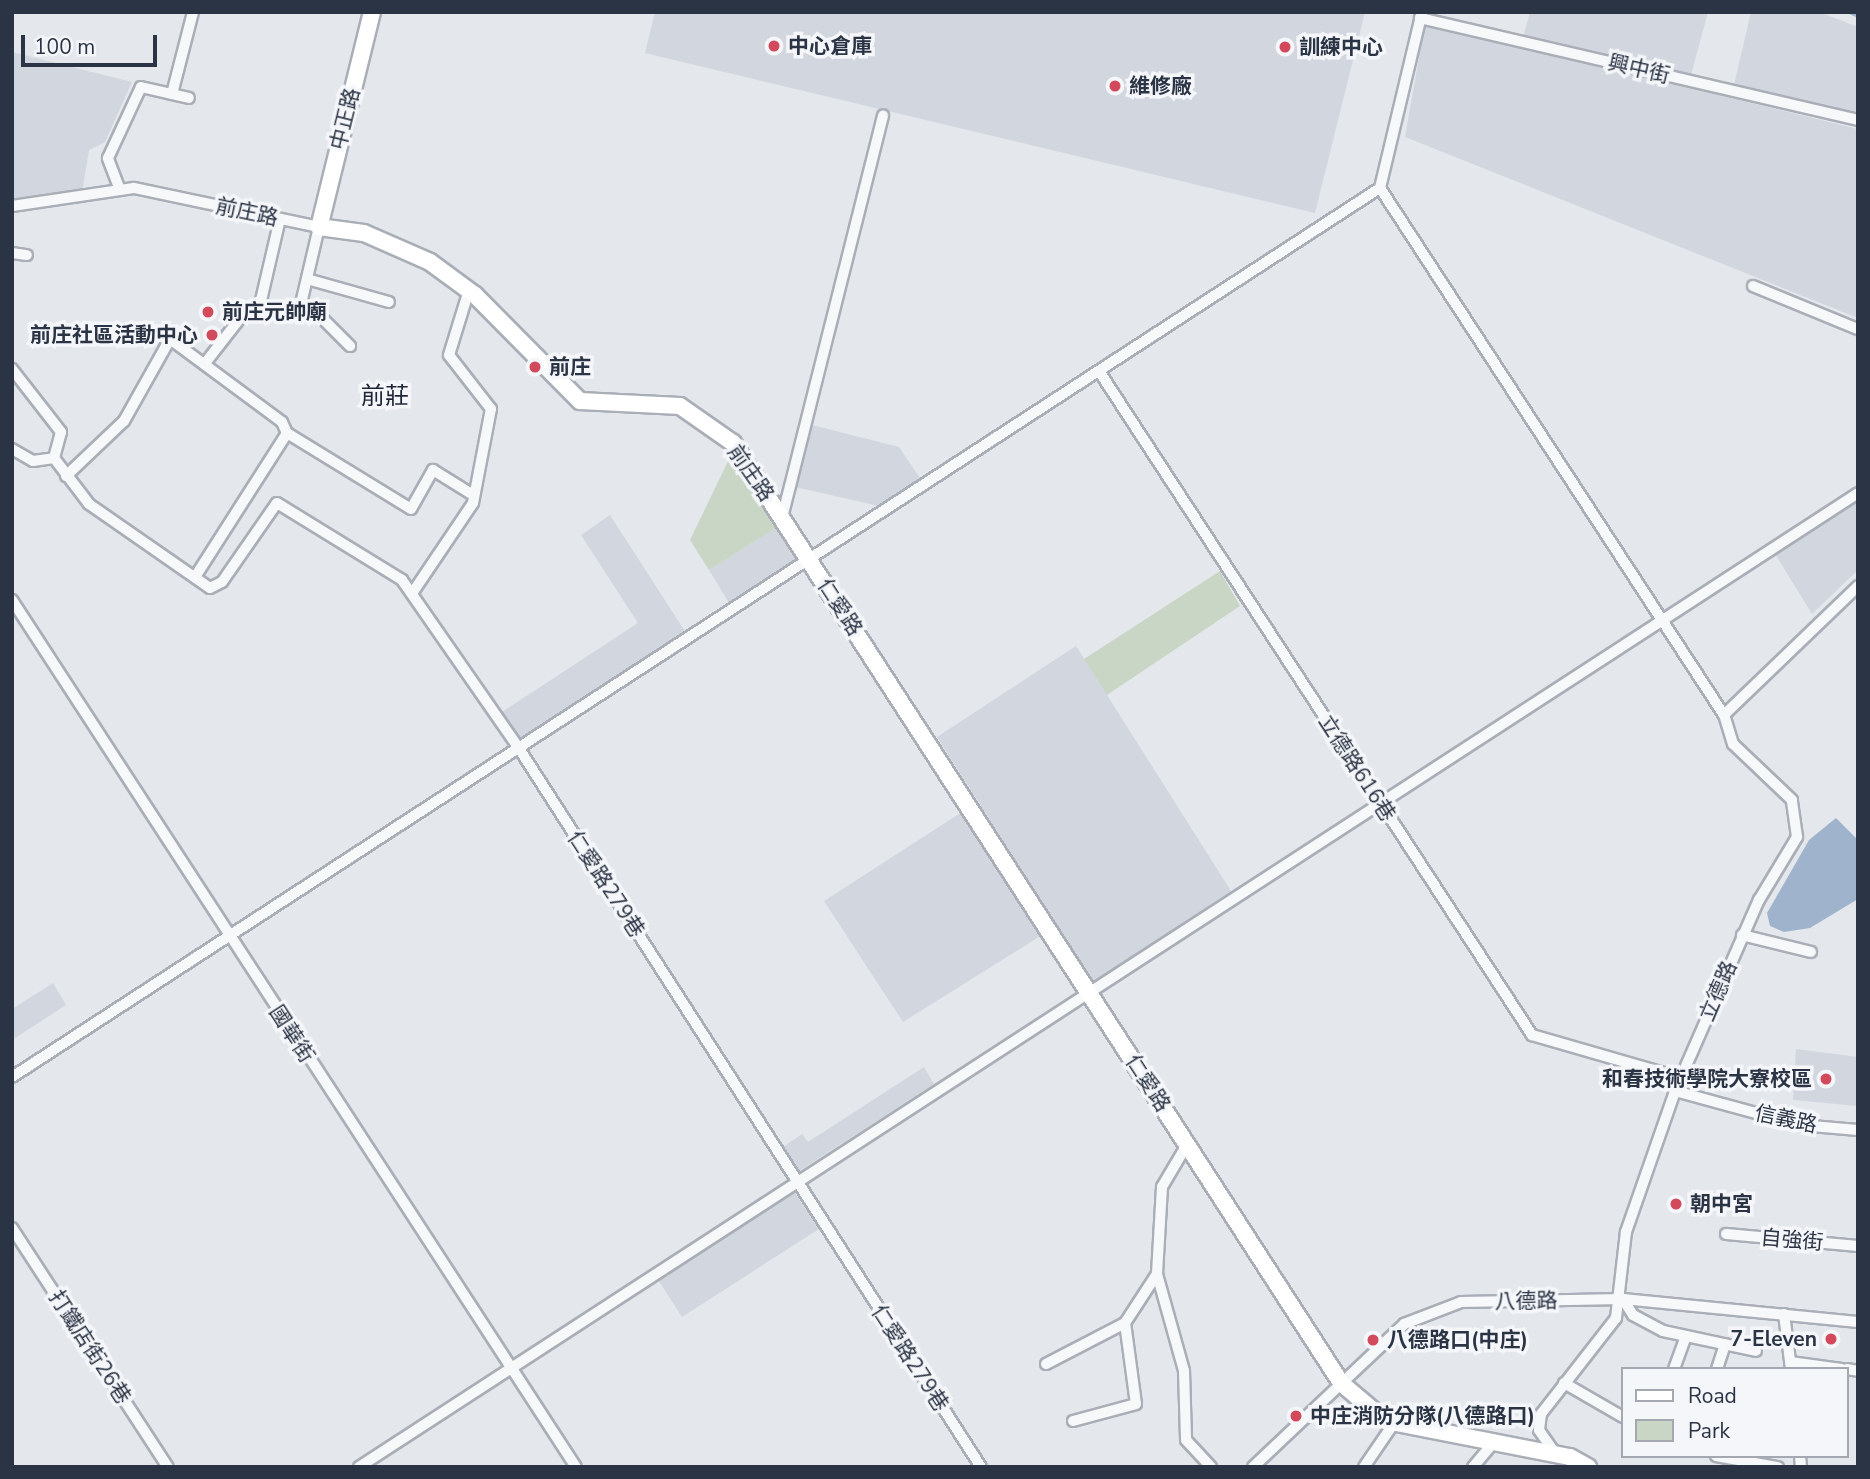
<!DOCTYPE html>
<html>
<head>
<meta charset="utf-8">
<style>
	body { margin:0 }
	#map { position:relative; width:1870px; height:1479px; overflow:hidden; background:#e4e7ec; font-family:"Nunito Sans","Noto Sans TC",sans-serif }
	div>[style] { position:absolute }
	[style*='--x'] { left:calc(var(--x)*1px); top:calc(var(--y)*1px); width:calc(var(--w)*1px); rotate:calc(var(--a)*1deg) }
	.built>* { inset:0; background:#d2d6de }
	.green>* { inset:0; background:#c9d6c5 }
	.water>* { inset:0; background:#9fb4cc }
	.stream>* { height:2.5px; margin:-1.25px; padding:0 1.25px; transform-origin:1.25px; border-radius:1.25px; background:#9fb4cc }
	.roads { filter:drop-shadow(2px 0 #a9aeb7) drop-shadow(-2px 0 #a9aeb7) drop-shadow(0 2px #a9aeb7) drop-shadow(0 -2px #a9aeb7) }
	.street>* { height:10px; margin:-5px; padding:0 5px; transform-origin:5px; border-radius:5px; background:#f7f8fa }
	.secondary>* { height:16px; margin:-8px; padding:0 8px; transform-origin:8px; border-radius:8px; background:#fff }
	.dots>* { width:19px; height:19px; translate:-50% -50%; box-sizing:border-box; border:4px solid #f4f6f9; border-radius:50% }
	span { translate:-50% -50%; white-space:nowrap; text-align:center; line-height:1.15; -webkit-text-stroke:7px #f4f6f9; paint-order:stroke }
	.poi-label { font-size:21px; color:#2b3445; font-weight:700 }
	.left { translate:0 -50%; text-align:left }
	.right { translate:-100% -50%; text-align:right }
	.street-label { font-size:21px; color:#2b3445 }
	.quarter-label { font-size:24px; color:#1d2536 }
	.frame { position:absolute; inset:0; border:14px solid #2b3445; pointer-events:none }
	.legend { position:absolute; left:1621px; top:1367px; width:228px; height:91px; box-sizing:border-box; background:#f4f6f9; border:2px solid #a4a8b1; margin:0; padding:9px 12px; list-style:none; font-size:21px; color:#2b3445 }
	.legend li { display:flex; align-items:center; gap:14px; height:35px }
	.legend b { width:35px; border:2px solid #a4a8b1 }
	.scale { position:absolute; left:21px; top:35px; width:136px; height:32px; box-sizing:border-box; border:4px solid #2b3445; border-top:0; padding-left:9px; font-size:21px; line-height:24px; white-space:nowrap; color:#2b3445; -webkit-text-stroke:5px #f4f6f9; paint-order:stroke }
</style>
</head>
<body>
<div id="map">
	<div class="built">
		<div style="clip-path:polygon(655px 12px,1365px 12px,1315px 213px,645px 53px)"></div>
		<div style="clip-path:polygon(1530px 12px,1708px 12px,1691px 75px,1523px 38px)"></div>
		<div style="clip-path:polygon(1751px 12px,1819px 12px,1858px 27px,1858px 113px,1734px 85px)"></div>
		<div style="clip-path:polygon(1425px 24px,1858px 129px,1858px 318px,1405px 137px)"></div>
		<div style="clip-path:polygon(12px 52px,132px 82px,105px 142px,89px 150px,82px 193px,12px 203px)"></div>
		<div style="clip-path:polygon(808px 424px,899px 447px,920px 478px,879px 506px,795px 487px)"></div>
		<div style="clip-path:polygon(1858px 500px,1858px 570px,1812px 614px,1775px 554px)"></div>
		<div style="clip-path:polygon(610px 515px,686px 633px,521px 743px,502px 712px,638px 623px,581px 535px)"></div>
		<div style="clip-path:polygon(779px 526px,799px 558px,729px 603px,709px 570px)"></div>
		<div style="clip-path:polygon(1076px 646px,1231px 891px,1093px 982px,937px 737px)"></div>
		<div style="clip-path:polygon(962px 812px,1042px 935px,903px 1022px,824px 901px)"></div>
		<div style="clip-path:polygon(53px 983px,66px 1005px,12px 1040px,12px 1009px)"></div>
		<div style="clip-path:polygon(1796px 1049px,1858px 1057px,1858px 1106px,1793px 1100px)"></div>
		<div style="clip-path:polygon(924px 1067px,934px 1084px,799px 1171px,783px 1147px,802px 1134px,808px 1142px)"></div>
		<div style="clip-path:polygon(793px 1190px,819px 1229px,682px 1317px,657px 1278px)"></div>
	</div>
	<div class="green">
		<div style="clip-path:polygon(732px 453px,779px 526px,709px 570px,690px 540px)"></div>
		<div style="clip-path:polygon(1220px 571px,1240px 606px,1107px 695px,1084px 659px)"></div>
	</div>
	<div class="water">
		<div style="clip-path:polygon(1836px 818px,1858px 840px,1858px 899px,1810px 928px,1784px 932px,1770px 926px,1767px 913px,1809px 840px)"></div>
	</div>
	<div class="stream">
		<div style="--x:1849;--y:12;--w:10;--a:24"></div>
	</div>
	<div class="roads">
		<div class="street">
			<div style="--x:1420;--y:18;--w:450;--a:13.1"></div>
			<div style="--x:172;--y:94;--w:85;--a:-75.6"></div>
			<div style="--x:1380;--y:188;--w:629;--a:56.87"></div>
			<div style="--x:120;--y:190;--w:34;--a:-111"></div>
			<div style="--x:108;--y:158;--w:78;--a:-65.1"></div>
			<div style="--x:141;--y:87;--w:49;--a:12.9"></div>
			<div style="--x:12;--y:206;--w:123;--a:-8.4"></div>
			<div style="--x:134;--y:188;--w:189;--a:11.9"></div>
			<div style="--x:319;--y:227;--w:87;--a:103.2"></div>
			<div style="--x:12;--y:253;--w:15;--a:8"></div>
			<div style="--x:307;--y:279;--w:85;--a:15.7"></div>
			<div style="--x:1753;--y:286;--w:113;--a:22.3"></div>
			<div style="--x:259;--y:309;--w:92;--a:-76.9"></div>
			<div style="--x:206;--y:362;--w:57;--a:-52.1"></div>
			<div style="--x:241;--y:317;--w:20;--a:-24"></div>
			<div style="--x:259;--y:309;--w:60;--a:5.7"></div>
			<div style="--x:319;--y:315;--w:44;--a:45"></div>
			<div style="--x:12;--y:369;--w:80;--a:52.1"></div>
			<div style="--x:61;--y:432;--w:27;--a:105"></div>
			<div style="--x:1099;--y:371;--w:793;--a:56.89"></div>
			<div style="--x:1532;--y:1035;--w:155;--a:16.1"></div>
			<div style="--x:12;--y:449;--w:24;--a:30"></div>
			<div style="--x:33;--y:461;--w:21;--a:-8"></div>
			<div style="--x:54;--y:458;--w:58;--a:52.7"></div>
			<div style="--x:89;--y:504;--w:147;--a:34.8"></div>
			<div style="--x:210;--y:588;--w:13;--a:-27"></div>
			<div style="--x:222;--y:582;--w:96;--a:-55.2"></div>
			<div style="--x:277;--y:503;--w:147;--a:31.6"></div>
			<div style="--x:402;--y:580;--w:207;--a:55.2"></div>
			<div style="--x:520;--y:750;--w:852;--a:57.26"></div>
			<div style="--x:66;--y:476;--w:80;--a:-43.5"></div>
			<div style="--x:124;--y:421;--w:94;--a:-60.7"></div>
			<div style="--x:170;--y:339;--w:139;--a:36.5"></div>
			<div style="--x:282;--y:422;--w:12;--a:66"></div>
			<div style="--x:287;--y:433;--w:145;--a:31.5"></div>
			<div style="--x:411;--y:509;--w:45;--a:-60.6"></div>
			<div style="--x:433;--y:470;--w:44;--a:31.9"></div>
			<div style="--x:782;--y:518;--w:415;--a:-75.9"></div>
			<div style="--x:195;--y:577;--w:171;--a:-57.4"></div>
			<div style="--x:413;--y:592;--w:107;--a:-56"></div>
			<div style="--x:473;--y:503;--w:96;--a:-79.2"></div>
			<div style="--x:491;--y:409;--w:68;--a:-127.9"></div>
			<div style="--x:449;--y:355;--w:68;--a:-72.9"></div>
			<div style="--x:12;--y:600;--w:1034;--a:56.96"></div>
			<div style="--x:1742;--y:935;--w:71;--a:13.8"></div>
			<div style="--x:12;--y:1077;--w:1631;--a:-33.02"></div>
			<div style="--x:1380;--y:188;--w:181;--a:-76.6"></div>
			<div style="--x:1675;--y:1091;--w:130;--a:15.2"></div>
			<div style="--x:1800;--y:1125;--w:58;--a:4.9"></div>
			<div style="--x:1188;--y:1143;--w:51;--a:120.6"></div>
			<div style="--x:1162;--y:1187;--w:87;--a:93.3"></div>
			<div style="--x:1157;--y:1274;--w:101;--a:74.4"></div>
			<div style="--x:1184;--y:1371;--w:69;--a:88.3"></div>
			<div style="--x:1186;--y:1440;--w:37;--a:47"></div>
			<div style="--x:12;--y:1228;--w:285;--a:56.9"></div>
			<div style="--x:1726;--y:1234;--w:133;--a:5.2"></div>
			<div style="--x:1623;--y:1299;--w:19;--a:58"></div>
			<div style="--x:1633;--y:1315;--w:34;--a:28"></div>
			<div style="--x:1663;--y:1331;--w:95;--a:12.1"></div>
			<div style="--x:1784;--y:1314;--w:55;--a:82.7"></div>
			<div style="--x:1790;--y:1362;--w:52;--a:7.7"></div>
			<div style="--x:1046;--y:1364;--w:89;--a:-27.4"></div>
			<div style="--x:1125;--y:1323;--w:59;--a:-56.9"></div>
			<div style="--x:1674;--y:1369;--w:35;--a:-70"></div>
			<div style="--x:1717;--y:1369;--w:26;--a:-72"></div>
			<div style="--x:1847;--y:1369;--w:11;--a:10"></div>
			<div style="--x:1564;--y:1383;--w:68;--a:30"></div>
			<div style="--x:1073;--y:1421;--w:65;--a:-15.1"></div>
			<div style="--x:1136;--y:1404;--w:82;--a:-97.7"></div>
			<div style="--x:1555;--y:1453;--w:28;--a:-125"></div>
			<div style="--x:1539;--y:1430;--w:16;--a:-83"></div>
			<div style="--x:1541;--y:1414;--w:122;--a:-52"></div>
			<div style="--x:1616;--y:1318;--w:87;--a:-83.4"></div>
			<div style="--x:1626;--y:1232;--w:149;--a:-70.8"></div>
			<div style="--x:1675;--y:1091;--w:209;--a:-66.3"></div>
			<div style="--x:1759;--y:900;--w:74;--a:-58.9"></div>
			<div style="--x:1797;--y:837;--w:37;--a:-98"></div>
			<div style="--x:1792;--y:800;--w:81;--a:-136.5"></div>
			<div style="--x:1733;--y:744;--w:30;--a:-107"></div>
			<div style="--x:1724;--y:715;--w:186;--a:-43.9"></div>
			<div style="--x:1716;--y:1456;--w:63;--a:10.1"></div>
			<div style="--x:1800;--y:1456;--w:11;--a:85"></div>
			<div style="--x:359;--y:1467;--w:1788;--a:-33.01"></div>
			<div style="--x:1253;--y:1467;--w:208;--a:-43.4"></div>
			<div style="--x:1404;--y:1324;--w:61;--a:-21.1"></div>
			<div style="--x:1461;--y:1302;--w:162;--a:-1.1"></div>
			<div style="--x:1623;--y:1299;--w:236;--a:5.6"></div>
			<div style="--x:1364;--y:1467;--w:53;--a:-55.7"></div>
			<div style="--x:1473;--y:1467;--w:33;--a:-50"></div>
		</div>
		<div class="secondary">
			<div style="--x:372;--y:12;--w:221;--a:103.8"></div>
			<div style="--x:319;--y:227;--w:45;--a:7.6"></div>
			<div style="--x:364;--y:233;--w:72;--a:23.7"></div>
			<div style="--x:430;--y:262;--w:56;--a:36.3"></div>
			<div style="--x:475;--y:295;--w:149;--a:45.3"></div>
			<div style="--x:580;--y:401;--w:100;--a:2.9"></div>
			<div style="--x:680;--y:406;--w:65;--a:34.9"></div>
			<div style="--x:733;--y:443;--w:1119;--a:57.1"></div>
			<div style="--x:1341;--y:1383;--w:59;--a:40.2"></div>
			<div style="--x:1386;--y:1421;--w:187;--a:11.1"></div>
			<div style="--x:1570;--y:1457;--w:21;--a:29"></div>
		</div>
	</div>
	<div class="dots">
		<div style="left:774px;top:46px;background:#d1495b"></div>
		<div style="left:1285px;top:47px;background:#d1495b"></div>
		<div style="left:1115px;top:86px;background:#d1495b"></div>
		<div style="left:208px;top:312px;background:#d1495b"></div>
		<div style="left:212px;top:335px;background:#d1495b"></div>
		<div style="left:535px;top:367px;background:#d1495b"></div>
		<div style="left:1826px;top:1079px;background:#d1495b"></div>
		<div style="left:1676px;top:1204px;background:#d1495b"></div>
		<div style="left:1831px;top:1339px;background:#d1495b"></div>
		<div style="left:1373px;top:1340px;background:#d1495b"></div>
		<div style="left:1296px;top:1416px;background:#d1495b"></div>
	</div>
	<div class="poi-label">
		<span class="left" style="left:788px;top:46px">中心倉庫</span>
		<span class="left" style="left:1299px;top:47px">訓練中心</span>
		<span class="left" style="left:1129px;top:86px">維修廠</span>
		<span class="left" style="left:222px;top:312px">前庄元帥廟</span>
		<span class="right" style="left:198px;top:335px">前庄社區活動中心</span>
		<span class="left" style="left:549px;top:367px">前庄</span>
		<span class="right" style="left:1812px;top:1079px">和春技術學院大寮校區</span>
		<span class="left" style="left:1690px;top:1204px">朝中宮</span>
		<span class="right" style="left:1817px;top:1339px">7-Eleven</span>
		<span class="left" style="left:1387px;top:1340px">八德路口(中庄)</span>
		<span class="left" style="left:1310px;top:1416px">中庄消防分隊(八德路口)</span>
	</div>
	<div class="street-label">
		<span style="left:1639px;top:69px;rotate:13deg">興中街</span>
		<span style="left:345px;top:119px;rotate:-76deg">中正路</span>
		<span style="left:247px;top:212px;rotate:12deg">前庄路</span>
		<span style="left:751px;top:473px;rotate:55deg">前庄路</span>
		<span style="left:840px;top:607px;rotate:57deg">仁愛路</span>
		<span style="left:1357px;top:768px;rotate:57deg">立德路616巷</span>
		<span style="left:606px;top:884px;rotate:57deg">仁愛路279巷</span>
		<span style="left:1718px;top:991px;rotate:-67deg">立德路</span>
		<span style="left:292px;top:1034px;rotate:57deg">國華街</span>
		<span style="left:1148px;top:1083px;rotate:57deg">仁愛路</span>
		<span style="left:1786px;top:1119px;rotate:12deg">信義路</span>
		<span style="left:1792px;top:1240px;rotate:5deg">自強街</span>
		<span style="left:1526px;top:1301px;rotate:-1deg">八德路</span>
		<span style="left:90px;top:1347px;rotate:57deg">打鐵店街26巷</span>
		<span style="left:910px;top:1358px;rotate:57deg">仁愛路279巷</span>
	</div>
	<div class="quarter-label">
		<span style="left:385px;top:397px">前莊</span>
	</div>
	<div class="frame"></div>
	<ul class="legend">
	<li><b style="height:9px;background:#fff"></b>Road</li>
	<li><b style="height:19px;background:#c9d6c5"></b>Park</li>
	</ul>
	<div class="scale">100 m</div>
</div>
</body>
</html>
